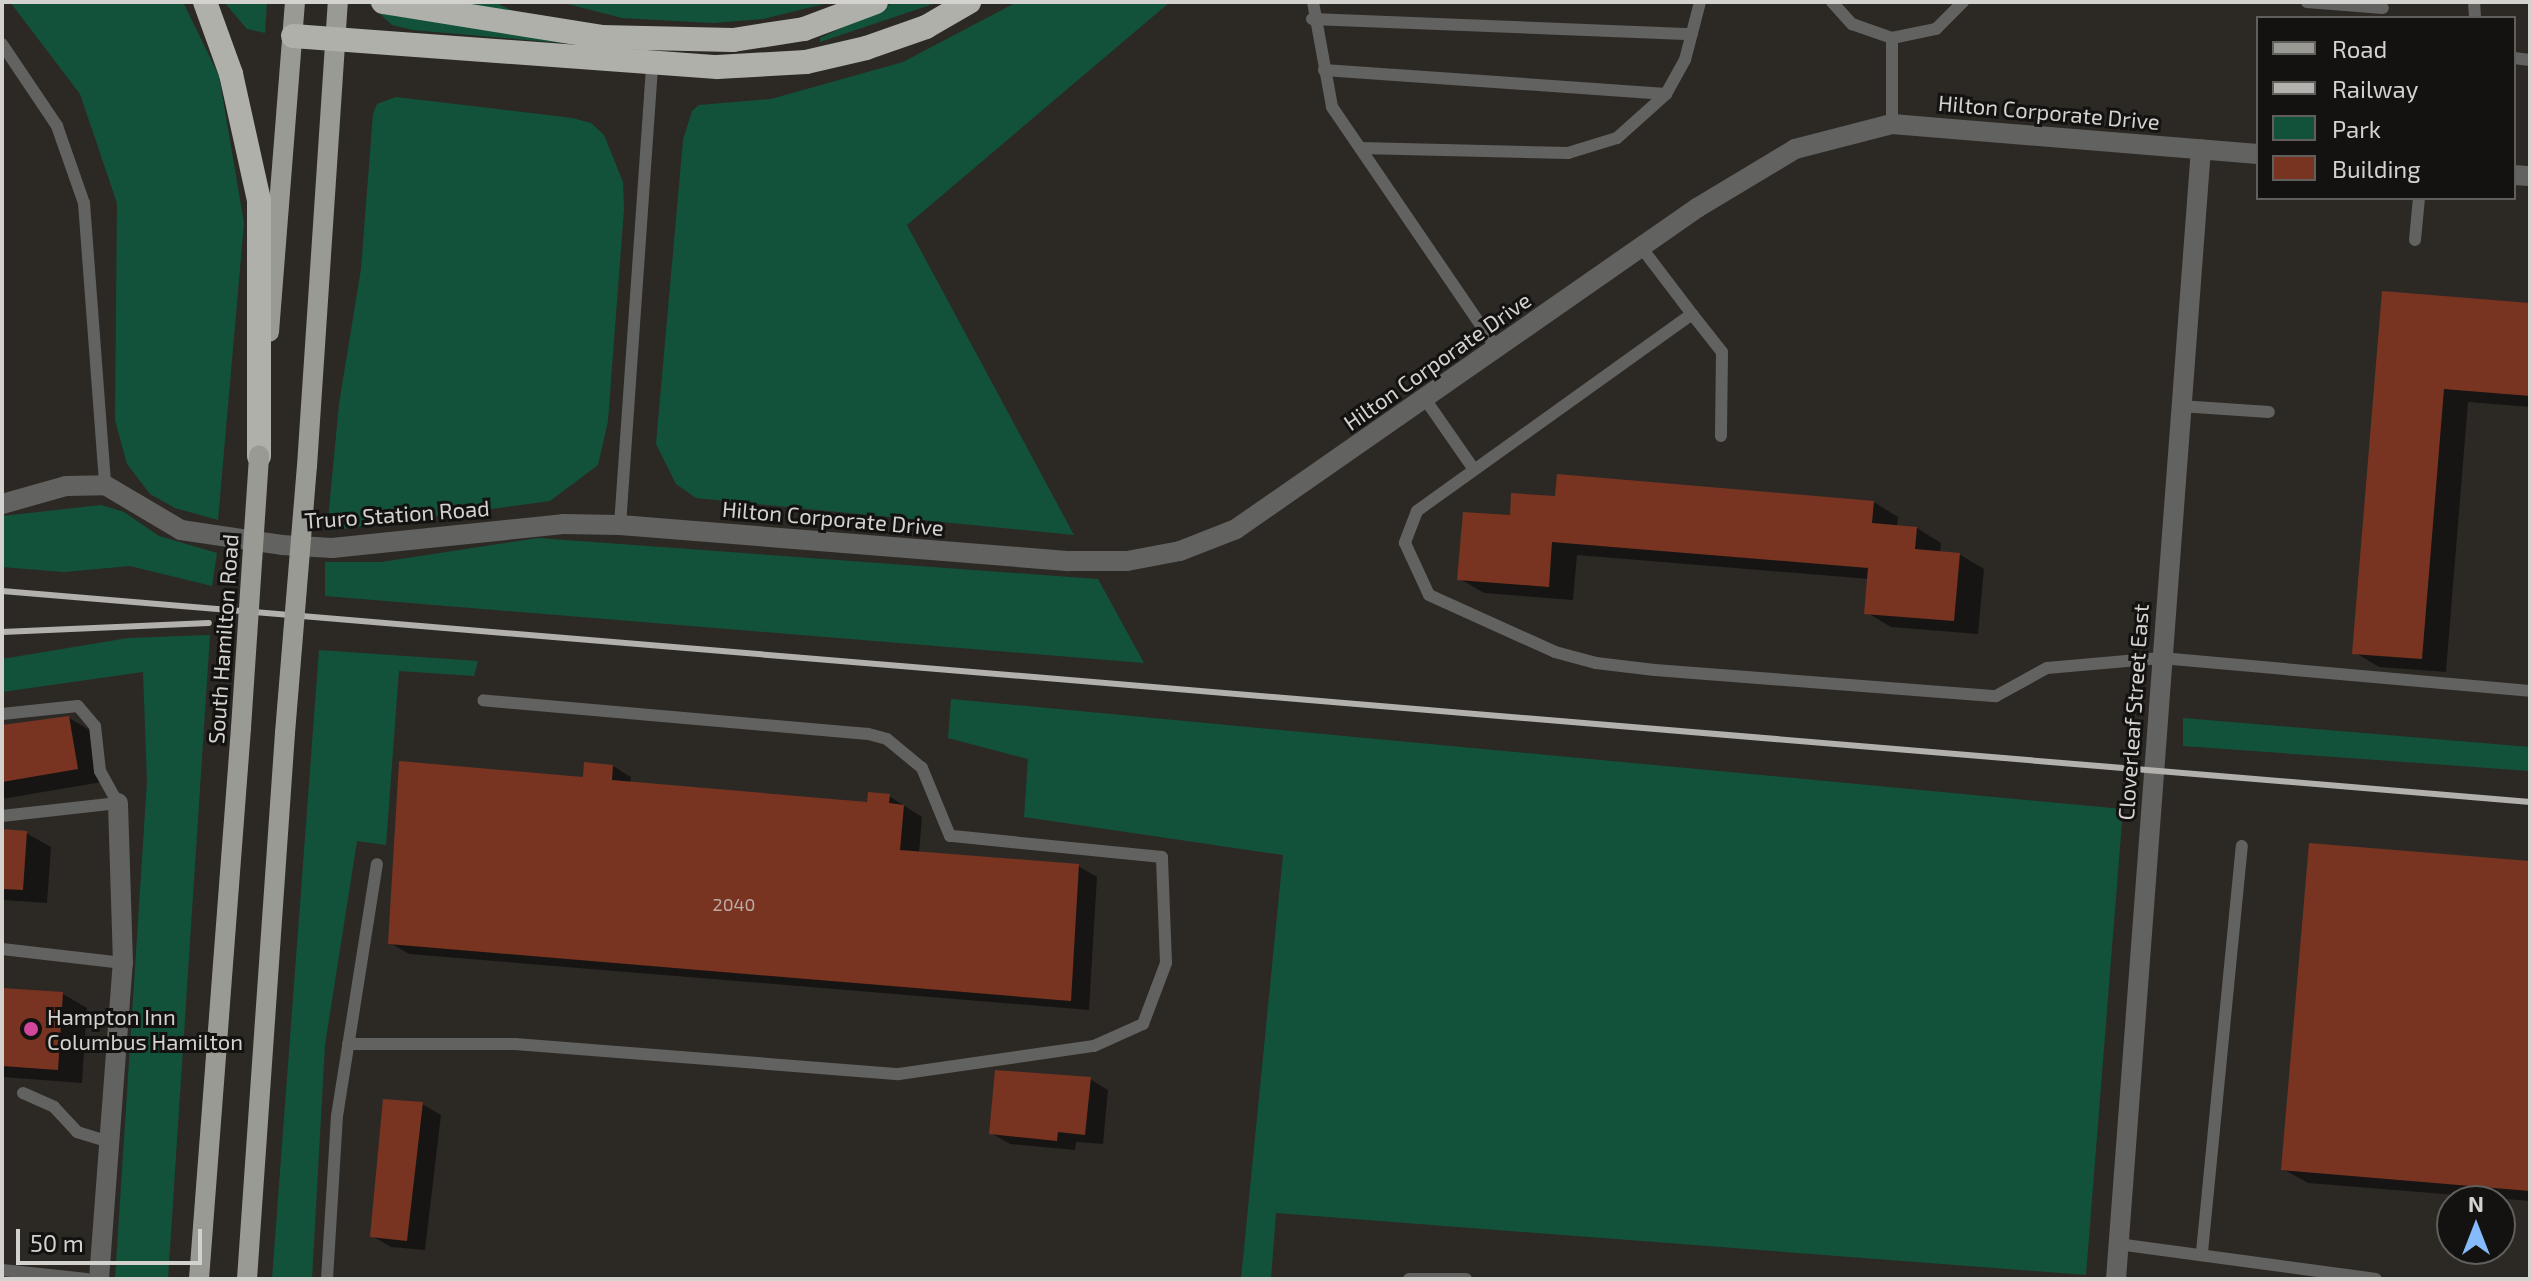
<!DOCTYPE html>
<html>
<head>
<meta charset="utf-8">
<style>
	body { margin:0 }
	#map { position:relative; width:2532px; height:1281px; overflow:hidden; background:#2c2925; font-family:"Exo 2",sans-serif }
	div>[style] { position:absolute }
	[style*='--x'] { left:calc(var(--x)*1px); top:calc(var(--y)*1px); width:calc(var(--w)*1px); rotate:calc(var(--a)*1deg) }
	.green>* { inset:0; background:#12523b }
	.shadow>* { inset:0; background:#0007 }
	.building>* { inset:0; background:#783421 }
	.service>* { height:12px; margin:-6px; padding:0 6px; transform-origin:6px; border-radius:6px; background:#626260 }
	.minor>* { height:20px; margin:-10px; padding:0 10px; transform-origin:10px; border-radius:10px; background:#626260 }
	.primary>* { height:20px; margin:-10px; padding:0 10px; transform-origin:10px; border-radius:10px; background:#9a9a95 }
	.motorway>* { height:24px; margin:-12px; padding:0 12px; transform-origin:12px; border-radius:12px; background:#b0b0ab }
	.rail>* { height:6px; margin:-3px; padding:0 3px; transform-origin:3px; border-radius:3px; background:#b3b1ae }
	.primary-bridge>* { height:20px; margin:-10px; padding:0 10px; transform-origin:10px; border-radius:10px; background:#9a9a95 }
	.dots>* { width:22px; height:22px; translate:-50% -50%; box-sizing:border-box; border:4px solid #131210; border-radius:50% }
	span { translate:-50% -50%; white-space:nowrap; text-align:center; line-height:1.15; -webkit-text-stroke:6px #131210; paint-order:stroke }
	.number-label { font-size:18px; color:#bdaaa4 }
	.number-label span { -webkit-text-stroke-width:0 }
	.street-label { font-size:22px; color:#d4d2cf }
	.poi-label { font-size:22px; color:#d4d2cf }
	.left { translate:0 -50%; text-align:left }
	.frame { position:absolute; inset:0; border:4px solid #d4d2cf; pointer-events:none }
	.legend { position:absolute; left:2256px; top:16px; width:260px; height:184px; box-sizing:border-box; background:#131210; border:2px solid #605f5c; margin:0; padding:10px 14px; list-style:none; font-size:24px; color:#d4d2cf }
	.legend li { display:flex; align-items:center; gap:16px; height:40px }
	.legend b { width:40px; border:2px solid #605f5c }
	.north { position:absolute; left:2436px; top:1185px; width:80px; height:80px; box-sizing:border-box; background:#131210; border:2px solid #605f5c; border-radius:50%; rotate:0deg; font-size:22px; font-weight:700; line-height:32px; text-align:center; color:#d4d2cf }
	.north::after { content:''; display:block; margin:auto; width:28px; height:36px; background:#86bbfb; clip-path:polygon(50% 0,100% 100%,50% 72%,0 100%) }
	.scale { position:absolute; left:16px; top:1229px; width:186px; height:36px; box-sizing:border-box; border:4px solid #d4d2cf; border-top:0; padding-left:10px; font-size:24px; line-height:28px; white-space:nowrap; color:#d4d2cf; -webkit-text-stroke:6px #131210; paint-order:stroke }
</style>
</head>
<body>
<div id="map">
	<div class="green">
		<div style="clip-path:polygon(10px 2px,183px 2px,219px 76px,244px 223px,218px 520px,175px 508px,150px 494px,127px 464px,115px 420px,117px 203px,80px 94px)"></div>
		<div style="clip-path:polygon(224px 2px,267px 2px,265px 33px,247px 29px)"></div>
		<div style="clip-path:polygon(367px 2px,494px 2px,585px 45px,413px 30px,392px 25px)"></div>
		<div style="clip-path:polygon(560px 2px,832px 2px,763px 19px,713px 23px,622px 18px)"></div>
		<div style="clip-path:polygon(895px 2px,939px 2px,820px 42px,820px 38px)"></div>
		<div style="clip-path:polygon(1017px 2px,1170px 2px,907px 225px,1074px 535px,696px 498px,676px 484px,656px 444px,683px 140px,692px 111px,699px 105px,771px 99px,903px 62px)"></div>
		<div style="clip-path:polygon(396px 97px,572px 118px,591px 123px,604px 135px,623px 182px,624px 209px,608px 421px,598px 465px,550px 501px,327px 531px,339px 404px,361px 269px,373px 114px,377px 104px)"></div>
		<div style="clip-path:polygon(101px 505px,124px 512px,159px 536px,217px 553px,212px 586px,130px 566px,64px 572px,2px 567px,2px 516px)"></div>
		<div style="clip-path:polygon(538px 538px,1098px 579px,1144px 663px,325px 596px,325px 562px,381px 562px)"></div>
		<div style="clip-path:polygon(210px 635px,168px 1279px,115px 1279px,147px 781px,143px 672px,2px 692px,2px 659px,128px 638px)"></div>
		<div style="clip-path:polygon(319px 650px,478px 661px,474px 676px,399px 671px,386px 845px,357px 841px,325px 1045px,312px 1279px,272px 1279px)"></div>
		<div style="clip-path:polygon(951px 699px,2123px 809px,2086px 1275px,1276px 1213px,1271px 1279px,1241px 1279px,1283px 855px,1024px 817px,1028px 759px,948px 738px)"></div>
		<div style="clip-path:polygon(2183px 718px,2530px 747px,2530px 771px,2183px 746px)"></div>
	</div>
	<div class="shadow">
		<div style="clip-path:polygon(2384px 293px,2530px 306px,2530px 407px,2468px 402px,2446px 672px,2379px 667px,2354px 652px)"></div>
		<div style="clip-path:polygon(1557px 498px,1874px 502px,1898px 517px,1897px 527px,1917px 528px,1941px 543px,1940px 553px,1959px 554px,1984px 569px,1978px 634px,1891px 627px,1866px 612px,1869px 579px,1577px 555px,1573px 600px,1484px 593px,1460px 579px,1511px 518px)"></div>
		<div style="clip-path:polygon(69px 718px,93px 732px,102px 782px,2px 799px,2px 729px)"></div>
		<div style="clip-path:polygon(613px 766px,631px 777px,630px 784px,868px 804px,889px 796px,922px 817px,919px 853px,1078px 866px,1097px 877px,1089px 1010px,409px 954px,390px 943px,585px 780px)"></div>
		<div style="clip-path:polygon(2px 831px,26px 833px,51px 847px,47px 903px,2px 900px)"></div>
		<div style="clip-path:polygon(2530px 863px,2530px 1201px,2308px 1183px,2283px 1169px)"></div>
		<div style="clip-path:polygon(2px 990px,63px 994px,87px 1008px,82px 1083px,2px 1077px)"></div>
		<div style="clip-path:polygon(1090px 1079px,1108px 1090px,1103px 1144px,1076px 1142px,1075px 1150px,1010px 1144px,991px 1133px)"></div>
		<div style="clip-path:polygon(422px 1104px,441px 1115px,425px 1250px,391px 1247px,372px 1236px)"></div>
	</div>
	<div class="building">
		<div style="clip-path:polygon(2382px 291px,2530px 303px,2530px 396px,2444px 389px,2422px 659px,2352px 654px)"></div>
		<div style="clip-path:polygon(1557px 474px,1874px 501px,1872px 523px,1917px 527px,1915px 549px,1960px 553px,1954px 621px,1864px 614px,1868px 568px,1552px 542px,1549px 587px,1457px 580px,1463px 512px,1510px 515px,1511px 493px,1555px 496px)"></div>
		<div style="clip-path:polygon(69px 716px,78px 769px,2px 782px,2px 725px)"></div>
		<div style="clip-path:polygon(399px 761px,583px 777px,584px 762px,613px 765px,612px 780px,867px 802px,868px 792px,890px 794px,889px 803px,904px 805px,900px 850px,1079px 864px,1071px 1001px,388px 944px)"></div>
		<div style="clip-path:polygon(2px 829px,27px 831px,23px 890px,2px 889px)"></div>
		<div style="clip-path:polygon(2309px 843px,2530px 861px,2530px 1191px,2281px 1170px)"></div>
		<div style="clip-path:polygon(2px 988px,63px 992px,58px 1070px,2px 1066px)"></div>
		<div style="clip-path:polygon(995px 1070px,1091px 1077px,1085px 1135px,1058px 1132px,1057px 1141px,989px 1134px)"></div>
		<div style="clip-path:polygon(383px 1099px,423px 1102px,407px 1241px,370px 1237px)"></div>
	</div>
	<div class="service">
		<div style="--x:1313;--y:2;--w:107;--a:79.7"></div>
		<div style="--x:1332;--y:107;--w:293;--a:55.7"></div>
		<div style="--x:1832;--y:2;--w:30;--a:48"></div>
		<div style="--x:1852;--y:24;--w:42;--a:19.3"></div>
		<div style="--x:1892;--y:38;--w:45;--a:-11.6"></div>
		<div style="--x:1936;--y:29;--w:38;--a:-45"></div>
		<div style="--x:2307;--y:2;--w:76;--a:4.5"></div>
		<div style="--x:2474;--y:2;--w:16;--a:86"></div>
		<div style="--x:1312;--y:19;--w:380;--a:2.3"></div>
		<div style="--x:2;--y:44;--w:99;--a:56.1"></div>
		<div style="--x:57;--y:126;--w:82;--a:70.7"></div>
		<div style="--x:84;--y:203;--w:283;--a:85.7"></div>
		<div style="--x:2514;--y:58;--w:16;--a:7"></div>
		<div style="--x:1324;--y:70;--w:343;--a:4"></div>
		<div style="--x:1892;--y:124;--w:86;--a:-90"></div>
		<div style="--x:1360;--y:148;--w:208;--a:1.4"></div>
		<div style="--x:1568;--y:153;--w:51;--a:-17"></div>
		<div style="--x:1617;--y:138;--w:66;--a:-41.9"></div>
		<div style="--x:1666;--y:94;--w:39;--a:-61"></div>
		<div style="--x:1685;--y:60;--w:60;--a:-75.5"></div>
		<div style="--x:2415;--y:240;--w:42;--a:-84.6"></div>
		<div style="--x:1641;--y:247;--w:84;--a:52.7"></div>
		<div style="--x:1692;--y:314;--w:338;--a:144.4"></div>
		<div style="--x:1417;--y:511;--w:34;--a:111"></div>
		<div style="--x:1405;--y:543;--w:57;--a:65.2"></div>
		<div style="--x:1429;--y:595;--w:138;--a:24.3"></div>
		<div style="--x:1555;--y:652;--w:42;--a:15"></div>
		<div style="--x:1596;--y:663;--w:59;--a:6.8"></div>
		<div style="--x:1655;--y:670;--w:342;--a:4.4"></div>
		<div style="--x:1996;--y:696;--w:58;--a:-28.8"></div>
		<div style="--x:2047;--y:668;--w:114;--a:-5"></div>
		<div style="--x:2161;--y:658;--w:370;--a:5.1"></div>
		<div style="--x:1692;--y:314;--w:48;--a:51.7"></div>
		<div style="--x:1722;--y:352;--w:84;--a:90.7"></div>
		<div style="--x:1425;--y:399;--w:84;--a:55.2"></div>
		<div style="--x:2180;--y:406;--w:89;--a:3.9"></div>
		<div style="--x:620;--y:525;--w:460;--a:-86"></div>
		<div style="--x:2;--y:714;--w:76;--a:-6"></div>
		<div style="--x:78;--y:706;--w:26;--a:50"></div>
		<div style="--x:95;--y:726;--w:45;--a:83.7"></div>
		<div style="--x:100;--y:771;--w:37;--a:61"></div>
		<div style="--x:118;--y:803;--w:117;--a:173.6"></div>
		<div style="--x:2;--y:949;--w:122;--a:6.6"></div>
		<div style="--x:348;--y:1044;--w:167;--a:0"></div>
		<div style="--x:515;--y:1044;--w:385;--a:4.5"></div>
		<div style="--x:899;--y:1074;--w:197;--a:-8.2"></div>
		<div style="--x:1094;--y:1046;--w:54;--a:-24.2"></div>
		<div style="--x:1143;--y:1024;--w:65;--a:-69.3"></div>
		<div style="--x:1166;--y:963;--w:106;--a:-92.2"></div>
		<div style="--x:1162;--y:857;--w:213;--a:-174.3"></div>
		<div style="--x:950;--y:836;--w:74;--a:-112.4"></div>
		<div style="--x:922;--y:768;--w:45;--a:-140.4"></div>
		<div style="--x:887;--y:739;--w:20;--a:-165"></div>
		<div style="--x:868;--y:734;--w:386;--a:-175"></div>
		<div style="--x:23;--y:1093;--w:34;--a:24"></div>
		<div style="--x:54;--y:1107;--w:34;--a:47"></div>
		<div style="--x:77;--y:1132;--w:34;--a:17"></div>
		<div style="--x:2118;--y:1244;--w:260;--a:7.7"></div>
		<div style="--x:2202;--y:1252;--w:408;--a:-84.4"></div>
		<div style="--x:2;--y:1270;--w:85;--a:6"></div>
		<div style="--x:327;--y:1279;--w:163;--a:-86.5"></div>
		<div style="--x:337;--y:1116;--w:255;--a:-81"></div>
		<div style="--x:1409;--y:1279;--w:57;--a:0"></div>
	</div>
	<div class="minor">
		<div style="--x:2514;--y:175;--w:16;--a:4"></div>
		<div style="--x:2;--y:504;--w:66;--a:-15.7"></div>
		<div style="--x:66;--y:486;--w:39;--a:-1"></div>
		<div style="--x:105;--y:485;--w:88;--a:30.6"></div>
		<div style="--x:181;--y:530;--w:102;--a:8.4"></div>
		<div style="--x:282;--y:545;--w:50;--a:3.4"></div>
		<div style="--x:332;--y:548;--w:232;--a:-5.9"></div>
		<div style="--x:563;--y:524;--w:57;--a:1"></div>
		<div style="--x:620;--y:525;--w:451;--a:4.6"></div>
		<div style="--x:1070;--y:561;--w:57;--a:0"></div>
		<div style="--x:1127;--y:561;--w:54;--a:-10.7"></div>
		<div style="--x:1180;--y:551;--w:60;--a:-21.4"></div>
		<div style="--x:1236;--y:529;--w:562;--a:-34.85"></div>
		<div style="--x:1697;--y:208;--w:114;--a:-31"></div>
		<div style="--x:1795;--y:149;--w:100;--a:-14.5"></div>
		<div style="--x:1892;--y:124;--w:367;--a:4.7"></div>
		<div style="--x:99;--y:1279;--w:317;--a:-85.7"></div>
		<div style="--x:123;--y:963;--w:160;--a:-91.8"></div>
		<div style="--x:2116;--y:1279;--w:1133;--a:-85.7"></div>
	</div>
	<div class="primary">
		<div style="--x:269;--y:332;--w:331;--a:-85.5"></div>
		<div style="--x:307;--y:466;--w:465;--a:-86.2"></div>
		<div style="--x:199;--y:1279;--w:553;--a:-85.64"></div>
		<div style="--x:247;--y:1279;--w:547;--a:-86.02"></div>
	</div>
	<div class="motorway">
		<div style="--x:205;--y:2;--w:77;--a:70.1"></div>
		<div style="--x:231;--y:74;--w:129;--a:77.5"></div>
		<div style="--x:259;--y:200;--w:256;--a:90"></div>
		<div style="--x:383;--y:2;--w:221;--a:9.1"></div>
		<div style="--x:601;--y:37;--w:132;--a:1.3"></div>
		<div style="--x:733;--y:40;--w:72;--a:-8.8"></div>
		<div style="--x:804;--y:29;--w:77;--a:-20.6"></div>
		<div style="--x:293;--y:36;--w:425;--a:4.2"></div>
		<div style="--x:717;--y:67;--w:89;--a:-3.2"></div>
		<div style="--x:806;--y:62;--w:62;--a:-13.1"></div>
		<div style="--x:866;--y:48;--w:64;--a:-19.3"></div>
		<div style="--x:926;--y:27;--w:50;--a:-30.2"></div>
	</div>
	<div class="rail">
		<div style="--x:2;--y:591;--w:2537;--a:4.77"></div>
		<div style="--x:2;--y:632;--w:207;--a:-2.5"></div>
	</div>
	<div class="primary-bridge">
		<div style="--x:241;--y:728;--w:273;--a:-86.2"></div>
		<div style="--x:285;--y:733;--w:268;--a:-85.3"></div>
	</div>
	<div class="dots">
		<div style="left:31px;top:1029px;background:#d1479c"></div>
	</div>
	<div class="number-label">
		<span style="left:734px;top:904px">2040</span>
	</div>
	<div class="street-label">
		<span style="left:2049px;top:112px;rotate:5deg">Hilton Corporate Drive</span>
		<span style="left:1437px;top:361px;rotate:-35deg">Hilton Corporate Drive</span>
		<span style="left:397px;top:514px;rotate:-4deg">Truro Station Road</span>
		<span style="left:833px;top:518px;rotate:5deg">Hilton Corporate Drive</span>
		<span style="left:223px;top:639px;rotate:-86deg">South Hamilton Road</span>
		<span style="left:2133px;top:712px;rotate:-86deg">Cloverleaf Street East</span>
	</div>
	<div class="poi-label">
		<span class="left" style="left:47px;top:1029px">Hampton Inn<br>Columbus Hamilton</span>
	</div>
	<div class="frame"></div>
	<ul class="legend">
	<li><b style="height:10px;background:#9a9a95"></b>Road</li>
	<li><b style="height:10px;background:#b3b1ae"></b>Railway</li>
	<li><b style="height:22px;background:#12523b"></b>Park</li>
	<li><b style="height:22px;background:#783421"></b>Building</li>
	</ul>
	<div class="north">N</div>
	<div class="scale">50 m</div>
</div>
</body>
</html>
